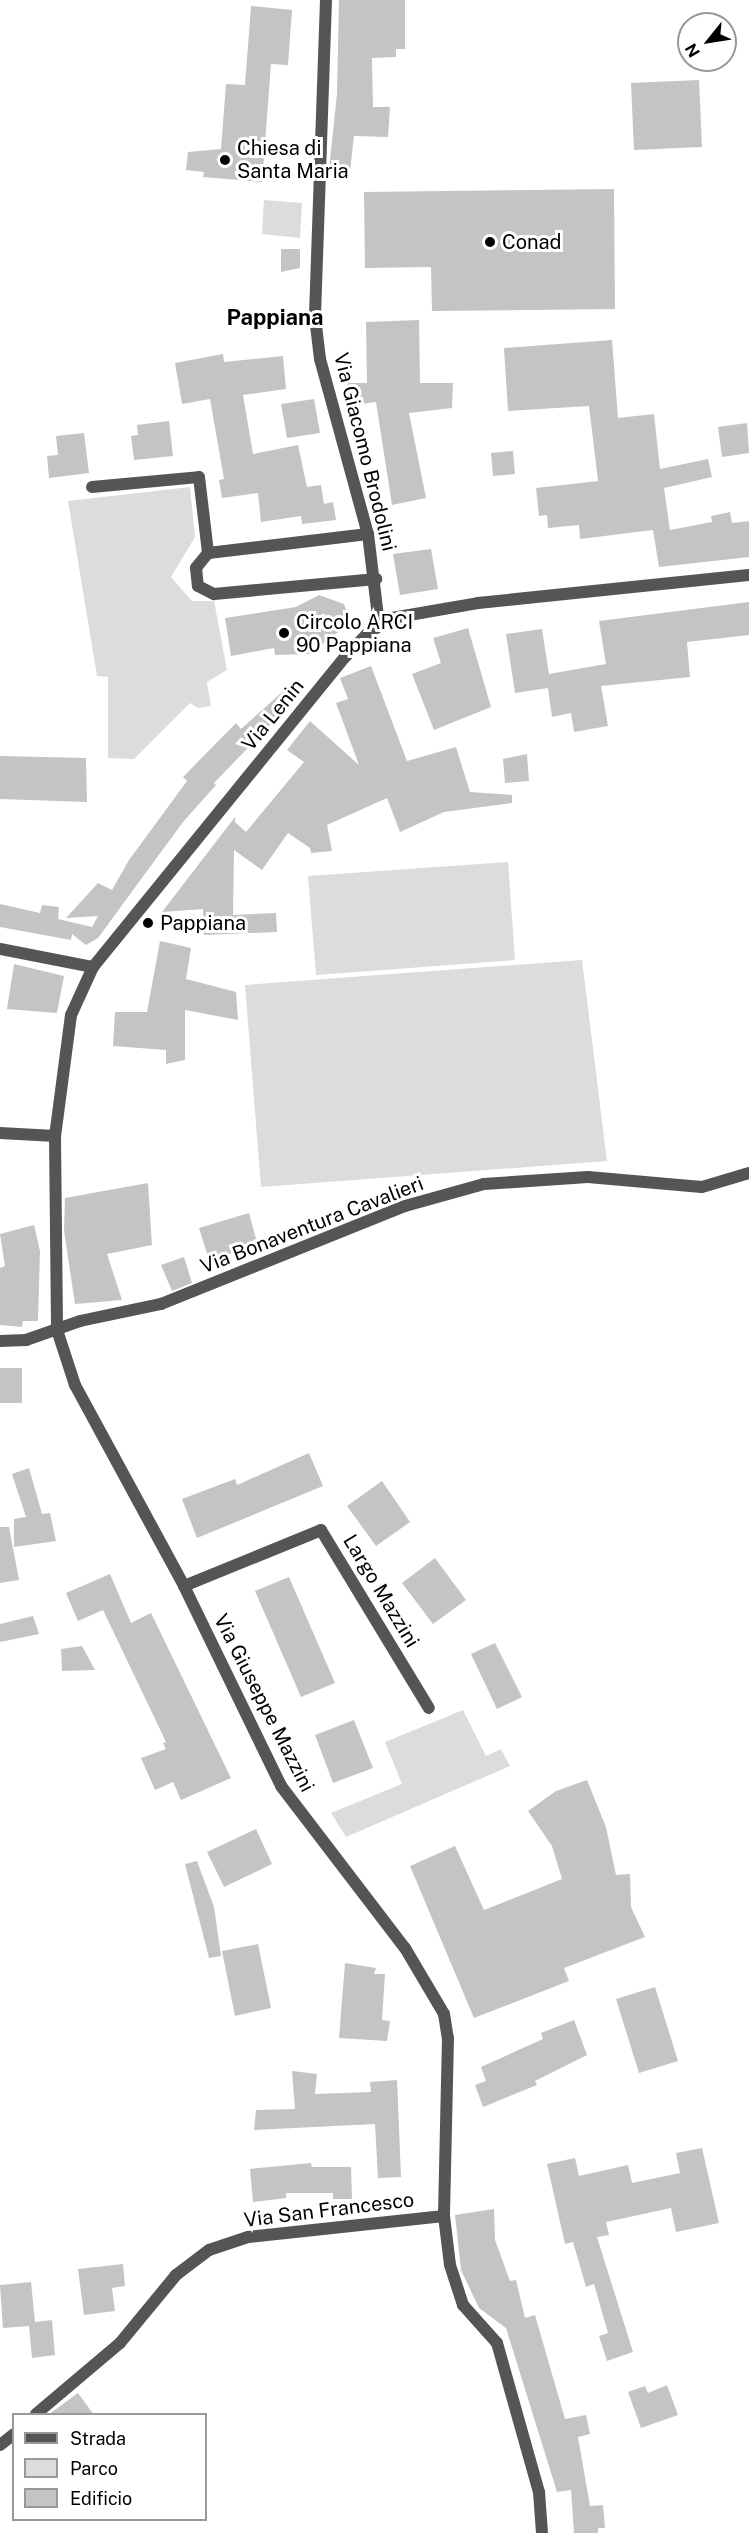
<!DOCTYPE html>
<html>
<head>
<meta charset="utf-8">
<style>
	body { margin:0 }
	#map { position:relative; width:749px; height:2533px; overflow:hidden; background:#fff; font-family:"Public Sans",sans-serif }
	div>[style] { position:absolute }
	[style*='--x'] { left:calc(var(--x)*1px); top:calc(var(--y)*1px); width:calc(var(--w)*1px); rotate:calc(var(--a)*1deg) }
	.green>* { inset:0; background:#dcdcdc }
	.building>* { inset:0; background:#c4c4c4 }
	.minor>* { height:12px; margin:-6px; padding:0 6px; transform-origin:6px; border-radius:6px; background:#555 }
	.tertiary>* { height:12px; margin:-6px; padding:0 6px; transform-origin:6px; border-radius:6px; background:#555 }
	.dots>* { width:16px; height:16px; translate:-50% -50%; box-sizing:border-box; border:3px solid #fff; border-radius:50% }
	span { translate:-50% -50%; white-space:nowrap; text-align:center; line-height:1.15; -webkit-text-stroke:6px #fff; paint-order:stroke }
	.poi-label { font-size:20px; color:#000 }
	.left { translate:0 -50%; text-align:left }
	.street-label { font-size:20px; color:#000 }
	.quarter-label { font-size:22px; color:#000; font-weight:700 }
	.legend { position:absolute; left:12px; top:2413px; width:195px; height:108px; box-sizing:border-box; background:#fff; border:2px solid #999; margin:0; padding:8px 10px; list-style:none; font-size:18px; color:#000 }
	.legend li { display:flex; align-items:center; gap:12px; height:30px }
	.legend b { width:30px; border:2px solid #999 }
	.north { position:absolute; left:677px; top:12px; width:60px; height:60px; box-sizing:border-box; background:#fff; border:2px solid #999; border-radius:50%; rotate:240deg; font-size:16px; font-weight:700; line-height:24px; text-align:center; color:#000 }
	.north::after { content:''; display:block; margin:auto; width:21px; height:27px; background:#000; clip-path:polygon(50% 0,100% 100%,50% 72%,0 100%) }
</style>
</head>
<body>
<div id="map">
	<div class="green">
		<div style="clip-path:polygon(264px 200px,302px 203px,300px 238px,262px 234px)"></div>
		<div style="clip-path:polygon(190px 487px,195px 537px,171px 577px,192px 601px,214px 601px,227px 670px,207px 682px,211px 706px,198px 708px,190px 703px,134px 759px,108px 758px,108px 677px,97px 676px,68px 501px)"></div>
		<div style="clip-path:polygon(508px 862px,515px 960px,316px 975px,308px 876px)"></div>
		<div style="clip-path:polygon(582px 960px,607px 1161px,261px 1187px,245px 985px)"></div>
		<div style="clip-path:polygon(463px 1710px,486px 1756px,501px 1749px,510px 1766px,346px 1837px,331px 1813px,402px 1784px,385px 1742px)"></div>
	</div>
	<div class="building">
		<div style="clip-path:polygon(339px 0,405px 0,405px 49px,396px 49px,396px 57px,372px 58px,373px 107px,390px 107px,388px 137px,354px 136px,350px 172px,329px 169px,337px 94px)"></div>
		<div style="clip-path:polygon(251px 6px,292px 10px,288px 65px,271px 64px,262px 182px,203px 177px,204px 172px,186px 170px,188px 152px,221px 149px,226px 84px,245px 85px)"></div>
		<div style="clip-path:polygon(699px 80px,702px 147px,634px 150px,631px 83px)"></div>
		<div style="clip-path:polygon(614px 189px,615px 309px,432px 311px,431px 267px,365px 268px,364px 192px)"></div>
		<div style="clip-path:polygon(281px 249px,300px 249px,300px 268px,281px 272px)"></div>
		<div style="clip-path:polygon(419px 320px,420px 383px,453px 383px,452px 408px,409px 413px,426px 498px,392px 505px,376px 402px,353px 405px,347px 383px,367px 383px,366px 322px)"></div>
		<div style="clip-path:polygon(612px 340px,618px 418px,654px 414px,660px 469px,708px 459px,712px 477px,664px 488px,670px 530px,712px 522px,711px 516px,730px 512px,732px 523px,749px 521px,749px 557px,659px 567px,653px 530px,580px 539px,579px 525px,548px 528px,547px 515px,539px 516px,536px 488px,598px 481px,589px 406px,508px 411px,504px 348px)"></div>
		<div style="clip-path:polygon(223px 354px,224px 362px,283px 356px,286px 389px,243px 395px,253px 454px,298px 445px,307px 487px,321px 485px,324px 504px,333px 502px,336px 520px,302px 524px,301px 516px,261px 522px,258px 493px,222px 498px,219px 480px,224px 479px,210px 399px,182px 404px,175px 363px)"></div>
		<div style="clip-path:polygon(314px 399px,320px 433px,287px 438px,281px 404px)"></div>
		<div style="clip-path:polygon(169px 421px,173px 456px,134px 460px,131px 436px,138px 435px,137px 425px)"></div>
		<div style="clip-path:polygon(747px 423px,749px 453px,722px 457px,718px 427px)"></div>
		<div style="clip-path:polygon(84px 433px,89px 473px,49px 478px,47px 456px,58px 455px,56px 436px)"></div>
		<div style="clip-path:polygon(513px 451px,515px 474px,493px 476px,491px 453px)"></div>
		<div style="clip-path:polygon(431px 549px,438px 589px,400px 595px,393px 554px)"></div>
		<div style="clip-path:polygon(319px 595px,344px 604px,350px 623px,310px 654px,275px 655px,274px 648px,231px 656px,225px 618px,296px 607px)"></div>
		<div style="clip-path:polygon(749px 602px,749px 635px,687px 642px,690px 677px,601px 686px,608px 726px,574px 732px,571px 713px,552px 717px,548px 688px,515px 693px,506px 634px,542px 629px,549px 674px,606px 664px,599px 621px)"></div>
		<div style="clip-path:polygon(468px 628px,491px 707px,434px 730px,412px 674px,441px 663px,433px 638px)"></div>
		<div style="clip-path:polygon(371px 666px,407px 761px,456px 747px,470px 792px,512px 795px,512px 803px,444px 812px,400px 832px,387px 798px,327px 825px,332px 851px,311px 853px,310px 848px,288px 833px,262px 870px,234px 850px,233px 915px,276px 913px,277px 932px,204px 935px,203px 909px,162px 912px,235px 817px,235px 822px,246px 832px,304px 762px,287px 750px,310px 721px,359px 765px,336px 703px,348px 699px,340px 678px)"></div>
		<div style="clip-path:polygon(290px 685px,299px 695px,214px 783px,216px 785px,183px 822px,98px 938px,86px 945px,72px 934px,71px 940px,0 927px,0 904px,40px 913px,42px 905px,59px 907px,58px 919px,92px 927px,98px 916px,66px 918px,98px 883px,112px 890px,129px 860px,187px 781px,183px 777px,236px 723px,241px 729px)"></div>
		<div style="clip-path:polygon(527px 754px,529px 781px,505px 783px,503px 759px)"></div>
		<div style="clip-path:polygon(0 756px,86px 758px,87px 802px,0 799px)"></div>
		<div style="clip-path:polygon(160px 941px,191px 948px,186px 979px,236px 992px,238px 1020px,185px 1010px,185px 1060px,166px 1064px,166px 1050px,113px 1046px,115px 1012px,147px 1012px)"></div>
		<div style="clip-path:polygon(14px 964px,64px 976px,57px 1013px,7px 1009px)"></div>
		<div style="clip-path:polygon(148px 1183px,152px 1245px,107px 1254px,122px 1300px,75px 1304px,64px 1231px,65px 1198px)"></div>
		<div style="clip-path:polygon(249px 1213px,258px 1246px,209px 1260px,199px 1228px)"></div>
		<div style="clip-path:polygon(34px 1225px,40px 1251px,38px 1321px,23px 1321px,22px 1327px,0 1325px,0 1268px,5px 1266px,0 1234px)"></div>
		<div style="clip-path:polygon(184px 1257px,192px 1283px,172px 1291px,161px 1265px)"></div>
		<div style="clip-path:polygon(0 1368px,22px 1368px,22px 1403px,0 1403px)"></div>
		<div style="clip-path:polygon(309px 1453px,323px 1486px,197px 1538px,182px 1499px,235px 1479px,237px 1485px)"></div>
		<div style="clip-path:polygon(29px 1468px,42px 1514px,50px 1513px,56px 1541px,14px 1547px,14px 1519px,26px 1517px,12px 1474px)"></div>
		<div style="clip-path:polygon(382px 1481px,410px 1522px,376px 1546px,347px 1506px)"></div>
		<div style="clip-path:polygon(0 1527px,9px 1527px,19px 1580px,0 1583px)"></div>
		<div style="clip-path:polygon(435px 1558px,466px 1600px,433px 1624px,402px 1583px)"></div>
		<div style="clip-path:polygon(110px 1574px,131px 1623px,151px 1613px,231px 1778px,181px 1800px,173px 1782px,155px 1790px,141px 1758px,166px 1749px,163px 1743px,166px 1742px,103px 1610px,78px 1621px,66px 1593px)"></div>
		<div style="clip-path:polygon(289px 1577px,335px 1683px,301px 1697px,255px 1591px)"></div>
		<div style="clip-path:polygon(33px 1616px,39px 1634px,0 1642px,0 1624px)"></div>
		<div style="clip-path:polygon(495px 1643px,522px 1697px,497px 1709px,471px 1654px)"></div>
		<div style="clip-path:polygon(82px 1646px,95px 1670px,62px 1671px,61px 1649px)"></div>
		<div style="clip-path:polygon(354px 1720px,373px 1768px,333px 1783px,315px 1735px)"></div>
		<div style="clip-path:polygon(587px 1780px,606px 1827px,616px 1875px,630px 1874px,631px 1907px,645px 1937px,564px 1968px,569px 1981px,474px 2018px,410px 1866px,455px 1846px,484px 1910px,562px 1879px,552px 1846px,528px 1811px,556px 1791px)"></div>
		<div style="clip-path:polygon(256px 1829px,272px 1864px,224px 1887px,207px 1852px)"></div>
		<div style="clip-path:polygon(197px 1861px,214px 1907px,221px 1956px,209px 1958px,185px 1864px)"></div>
		<div style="clip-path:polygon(258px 1944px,271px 2008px,235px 2016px,222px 1951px)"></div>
		<div style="clip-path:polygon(345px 1963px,376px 1968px,374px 1974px,385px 1974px,382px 2020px,390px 2021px,387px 2041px,339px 2038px)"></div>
		<div style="clip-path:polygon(655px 1987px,678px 2061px,639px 2073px,616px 1999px)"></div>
		<div style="clip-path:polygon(574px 2020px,587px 2055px,535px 2081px,537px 2085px,483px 2107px,475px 2085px,486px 2081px,481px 2067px,543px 2039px,541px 2033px)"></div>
		<div style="clip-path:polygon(292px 2071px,317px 2074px,315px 2094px,371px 2092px,370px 2082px,397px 2080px,401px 2177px,378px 2178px,375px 2124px,254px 2130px,256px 2110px,295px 2109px)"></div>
		<div style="clip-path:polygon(702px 2148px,719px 2223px,676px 2232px,671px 2208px,606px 2222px,609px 2235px,597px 2237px,633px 2352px,607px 2361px,599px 2336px,608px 2333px,594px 2284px,586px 2287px,573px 2242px,565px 2244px,547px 2164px,575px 2158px,579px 2176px,628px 2165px,632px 2183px,680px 2173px,676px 2153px)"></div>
		<div style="clip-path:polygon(311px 2163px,312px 2167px,351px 2167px,352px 2199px,333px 2199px,333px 2193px,286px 2193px,286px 2198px,253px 2202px,250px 2169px)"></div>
		<div style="clip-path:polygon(494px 2209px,495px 2240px,510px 2281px,516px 2280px,525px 2318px,535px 2315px,565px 2419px,586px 2415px,590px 2434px,578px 2437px,590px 2506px,603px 2505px,605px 2528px,598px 2528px,598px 2533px,574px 2533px,571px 2490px,557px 2492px,506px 2328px,479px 2308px,461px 2270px,455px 2215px)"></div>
		<div style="clip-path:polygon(123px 2264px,125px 2286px,112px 2288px,115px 2311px,84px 2315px,78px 2269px)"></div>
		<div style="clip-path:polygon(31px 2282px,35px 2322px,52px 2320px,55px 2355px,32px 2358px,29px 2326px,3px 2328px,0 2285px)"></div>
		<div style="clip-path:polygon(667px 2385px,678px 2415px,641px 2428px,628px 2392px,645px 2386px,648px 2393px)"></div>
		<div style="clip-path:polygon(78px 2393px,94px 2415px,48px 2415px)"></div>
	</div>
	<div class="minor">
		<div style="--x:326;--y:0;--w:317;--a:92"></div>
		<div style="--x:315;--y:317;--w:42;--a:83.2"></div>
		<div style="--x:320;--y:359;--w:181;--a:74.7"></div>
		<div style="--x:368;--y:534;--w:92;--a:83.1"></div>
		<div style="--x:92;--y:487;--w:107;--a:-5.3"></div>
		<div style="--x:199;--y:477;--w:77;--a:83.2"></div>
		<div style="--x:368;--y:534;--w:161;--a:173.2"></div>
		<div style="--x:208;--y:553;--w:19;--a:129"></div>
		<div style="--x:196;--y:568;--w:18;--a:84"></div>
		<div style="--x:198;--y:586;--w:18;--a:27"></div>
		<div style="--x:214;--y:594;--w:163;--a:-5.3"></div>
		<div style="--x:93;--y:967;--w:53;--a:114.6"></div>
		<div style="--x:71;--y:1015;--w:122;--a:97.5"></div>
		<div style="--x:55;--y:1136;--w:194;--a:89.4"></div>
		<div style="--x:57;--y:1330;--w:58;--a:71.9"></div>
		<div style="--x:75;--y:1385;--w:229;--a:61.5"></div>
		<div style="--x:184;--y:1586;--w:222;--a:64.1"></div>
		<div style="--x:281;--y:1786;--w:204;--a:52.6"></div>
		<div style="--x:405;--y:1948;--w:77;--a:59.4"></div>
		<div style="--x:444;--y:2014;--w:24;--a:81"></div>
		<div style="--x:448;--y:2038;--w:178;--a:91.3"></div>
		<div style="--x:444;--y:2216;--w:49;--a:83"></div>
		<div style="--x:450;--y:2265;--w:42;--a:72"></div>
		<div style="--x:463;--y:2305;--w:51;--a:48.2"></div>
		<div style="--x:497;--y:2343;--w:155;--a:74.3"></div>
		<div style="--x:539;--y:2492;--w:41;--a:85.8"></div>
		<div style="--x:0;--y:1133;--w:55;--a:3.1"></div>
		<div style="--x:0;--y:1341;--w:26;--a:-2"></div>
		<div style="--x:26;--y:1340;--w:57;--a:-19.4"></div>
		<div style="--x:80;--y:1321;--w:83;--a:-11.9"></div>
		<div style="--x:161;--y:1304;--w:263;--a:-21.9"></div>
		<div style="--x:405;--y:1206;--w:82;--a:-15.6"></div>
		<div style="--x:484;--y:1184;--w:104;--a:-3.9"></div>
		<div style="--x:588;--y:1177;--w:114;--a:5"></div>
		<div style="--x:702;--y:1187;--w:49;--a:-16.6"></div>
		<div style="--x:184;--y:1586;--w:148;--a:-22.2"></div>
		<div style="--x:321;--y:1530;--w:208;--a:58.8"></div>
		<div style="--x:36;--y:2414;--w:110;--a:-40.2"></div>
		<div style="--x:120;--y:2343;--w:88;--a:-50.5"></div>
		<div style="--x:176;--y:2275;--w:41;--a:-37.1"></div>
		<div style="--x:209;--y:2250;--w:41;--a:-18.4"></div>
		<div style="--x:248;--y:2237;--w:197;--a:-6.1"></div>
		<div style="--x:0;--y:2445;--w:18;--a:-38"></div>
	</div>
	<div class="tertiary">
		<div style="--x:0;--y:949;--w:95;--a:11"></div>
		<div style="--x:93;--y:967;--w:400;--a:-50.9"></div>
		<div style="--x:345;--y:657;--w:32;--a:-46"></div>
		<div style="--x:367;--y:634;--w:30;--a:-33"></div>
		<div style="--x:392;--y:618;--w:87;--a:-9.9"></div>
		<div style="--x:478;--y:603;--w:272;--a:-5.9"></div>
	</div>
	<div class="dots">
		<div style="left:225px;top:160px;background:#000"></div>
		<div style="left:490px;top:242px;background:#000"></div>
		<div style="left:284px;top:633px;background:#000"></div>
		<div style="left:148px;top:923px;background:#000"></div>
	</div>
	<div class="poi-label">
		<span class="left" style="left:237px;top:160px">Chiesa di<br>Santa Maria</span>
		<span class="left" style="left:502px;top:242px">Conad</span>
		<span class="left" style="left:296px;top:634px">Circolo ARCI<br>90 Pappiana</span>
		<span class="left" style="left:160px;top:923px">Pappiana</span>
	</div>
	<div class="street-label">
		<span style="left:365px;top:452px;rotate:76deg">Via Giacomo Brodolini</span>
		<span style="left:273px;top:715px;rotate:-51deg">Via Lenin</span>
		<span style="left:312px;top:1225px;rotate:-21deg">Via Bonaventura Cavalieri</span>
		<span style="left:381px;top:1591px;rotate:59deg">Largo Mazzini</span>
		<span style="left:264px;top:1703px;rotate:63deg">Via Giuseppe Mazzini</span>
		<span style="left:329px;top:2210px;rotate:-7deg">Via San Francesco</span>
	</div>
	<div class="quarter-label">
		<span style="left:275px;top:318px">Pappiana</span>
	</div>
	<ul class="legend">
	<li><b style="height:8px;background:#555"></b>Strada</li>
	<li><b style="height:16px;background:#dcdcdc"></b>Parco</li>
	<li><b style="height:16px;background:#c4c4c4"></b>Edificio</li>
	</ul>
	<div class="north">N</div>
</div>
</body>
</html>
